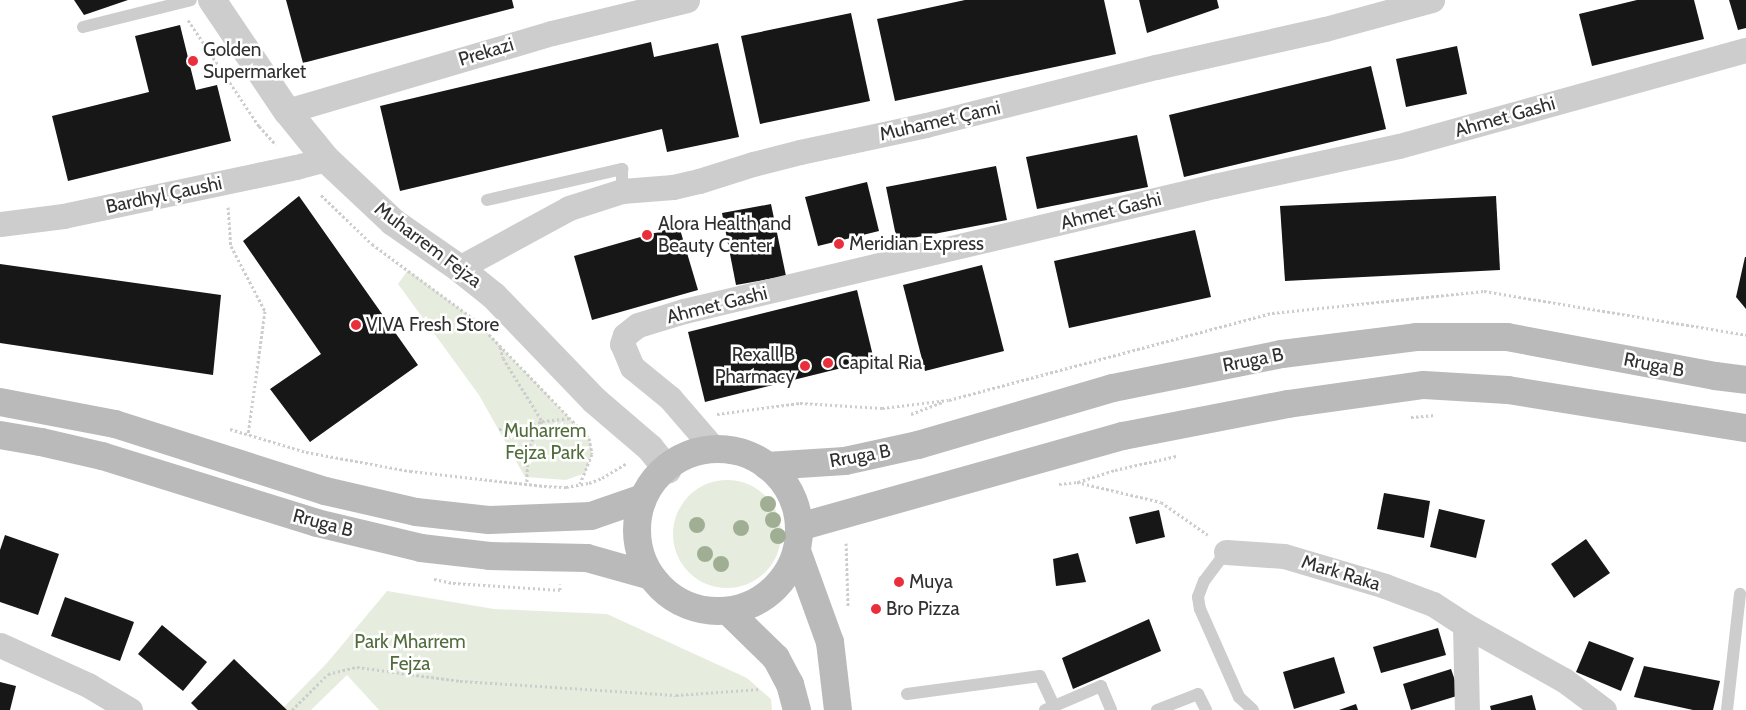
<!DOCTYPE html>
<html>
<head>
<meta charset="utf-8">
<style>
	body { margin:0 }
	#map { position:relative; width:1746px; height:710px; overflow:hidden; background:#fff; font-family:Cabin,sans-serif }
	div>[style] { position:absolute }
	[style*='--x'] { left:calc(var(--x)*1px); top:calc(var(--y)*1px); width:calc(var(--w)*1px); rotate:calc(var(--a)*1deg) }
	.green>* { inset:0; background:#e6edde }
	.round { border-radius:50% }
	.building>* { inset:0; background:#171717 }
	.path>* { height:3px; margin-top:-1.5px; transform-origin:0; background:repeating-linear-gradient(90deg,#cdcdcd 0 2.5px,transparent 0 5px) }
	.service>* { height:12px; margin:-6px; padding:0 6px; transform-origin:6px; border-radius:6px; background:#cdcdcd }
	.minor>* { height:25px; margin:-12.5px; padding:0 12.5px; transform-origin:12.5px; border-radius:12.5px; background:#cdcdcd }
	.tertiary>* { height:28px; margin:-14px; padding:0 14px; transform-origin:14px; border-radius:14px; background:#cdcdcd }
	.secondary>* { height:28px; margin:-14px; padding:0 14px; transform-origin:14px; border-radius:14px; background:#bababa }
	.secondary>.ring { margin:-14px; padding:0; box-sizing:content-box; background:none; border:28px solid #bababa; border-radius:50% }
	.trees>* { width:16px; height:16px; margin:-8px; border-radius:50%; background:#a0af94 }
	.dots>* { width:14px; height:14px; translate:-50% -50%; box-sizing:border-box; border:2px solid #fff; border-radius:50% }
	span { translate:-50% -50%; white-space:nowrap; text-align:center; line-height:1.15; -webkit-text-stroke:5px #fff; paint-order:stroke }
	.poi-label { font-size:19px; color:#303030 }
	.left { translate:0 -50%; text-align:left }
	.right { translate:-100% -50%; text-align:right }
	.street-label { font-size:19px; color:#303030 }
	.park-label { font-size:19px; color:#526d3c }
</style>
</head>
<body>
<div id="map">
	<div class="green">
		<div style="clip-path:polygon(408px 270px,475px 320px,589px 438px,592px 454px,585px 473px,566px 480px,525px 477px,479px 395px,398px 284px)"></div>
		<div class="round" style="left:673px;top:480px;width:108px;height:108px"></div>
		<div style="clip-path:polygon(387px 591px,494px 609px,607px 614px,747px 678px,771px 699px,772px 710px,379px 710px,347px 675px,311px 710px,281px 710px,327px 663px)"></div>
	</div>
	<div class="building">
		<div style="clip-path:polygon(74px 0,128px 0,84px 15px)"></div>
		<div style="clip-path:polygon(286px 0,512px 0,514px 8px,303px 63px)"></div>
		<div style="clip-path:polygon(965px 0,1104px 0,1116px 54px,895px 101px,877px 19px)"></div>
		<div style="clip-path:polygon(1139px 0,1217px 0,1219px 8px,1147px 33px)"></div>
		<div style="clip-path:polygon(1637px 0,1694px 0,1704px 39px,1592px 66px,1579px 14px)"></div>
		<div style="clip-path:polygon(1729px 0,1746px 0,1746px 28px,1738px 30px)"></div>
		<div style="clip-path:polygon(851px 13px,870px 101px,760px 124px,741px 36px)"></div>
		<div style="clip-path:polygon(180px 25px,196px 90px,217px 85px,231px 141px,68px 181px,52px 116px,149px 92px,135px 36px)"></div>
		<div style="clip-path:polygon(651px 42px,654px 57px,718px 43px,739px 137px,667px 152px,662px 129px,400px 191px,380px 106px)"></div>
		<div style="clip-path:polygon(1457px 46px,1467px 94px,1406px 107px,1396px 59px)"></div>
		<div style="clip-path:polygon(1371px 66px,1386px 129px,1184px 177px,1169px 115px)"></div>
		<div style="clip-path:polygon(1137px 135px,1148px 187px,1037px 209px,1026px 157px)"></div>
		<div style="clip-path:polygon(996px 166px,1007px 220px,897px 241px,886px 187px)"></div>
		<div style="clip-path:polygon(867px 182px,879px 231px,818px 246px,805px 197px)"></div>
		<div style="clip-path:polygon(299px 196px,418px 365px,310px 442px,270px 389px,321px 354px,243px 241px)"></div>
		<div style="clip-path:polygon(1496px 196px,1500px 270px,1285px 281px,1280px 206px)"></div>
		<div style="clip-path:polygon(771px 204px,786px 276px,736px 285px,722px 213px)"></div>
		<div style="clip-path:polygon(679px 226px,698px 290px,592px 320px,574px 256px)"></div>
		<div style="clip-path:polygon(1195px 230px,1211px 297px,1069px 328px,1054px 261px)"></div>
		<div style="clip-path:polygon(1745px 257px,1746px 257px,1746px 309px,1736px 297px)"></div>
		<div style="clip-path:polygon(0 264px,221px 295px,213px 375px,0 343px)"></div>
		<div style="clip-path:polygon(982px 265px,1004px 351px,925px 371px,903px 285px)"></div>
		<div style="clip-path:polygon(857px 290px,874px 360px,705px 402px,688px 332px)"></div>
		<div style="clip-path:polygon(1384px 493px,1430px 501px,1424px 538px,1377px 529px)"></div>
		<div style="clip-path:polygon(1439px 509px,1485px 520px,1476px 558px,1430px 547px)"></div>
		<div style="clip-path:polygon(1159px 510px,1165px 537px,1136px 544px,1129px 517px)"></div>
		<div style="clip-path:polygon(5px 535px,59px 554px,38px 615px,0 602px,0 550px)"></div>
		<div style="clip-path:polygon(1586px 539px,1610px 573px,1574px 598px,1551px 564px)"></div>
		<div style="clip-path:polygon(1078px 553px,1086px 582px,1056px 586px,1053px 559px)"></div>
		<div style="clip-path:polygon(65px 597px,134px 622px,120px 661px,51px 636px)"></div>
		<div style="clip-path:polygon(1149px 619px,1161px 651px,1073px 689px,1062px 658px)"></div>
		<div style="clip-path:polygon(162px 625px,207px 662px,183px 691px,138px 654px)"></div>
		<div style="clip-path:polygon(1438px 628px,1446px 655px,1381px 673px,1373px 647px)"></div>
		<div style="clip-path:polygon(1589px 641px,1634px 658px,1621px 691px,1576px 672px)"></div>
		<div style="clip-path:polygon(1334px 657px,1345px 693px,1294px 709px,1283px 672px)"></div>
		<div style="clip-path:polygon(234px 659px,287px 710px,198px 710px,191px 703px)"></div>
		<div style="clip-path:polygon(1644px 666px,1720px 681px,1713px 710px,1693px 710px,1634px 697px)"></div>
		<div style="clip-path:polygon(1451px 669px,1460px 695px,1411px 710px,1403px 684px)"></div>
		<div style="clip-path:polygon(0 682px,16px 686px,10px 710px,0 710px)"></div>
		<div style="clip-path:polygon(1532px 695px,1536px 710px,1491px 710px,1490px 706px)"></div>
		<div style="clip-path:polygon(1356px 704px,1358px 710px,1339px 710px)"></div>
	</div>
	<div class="path">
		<div style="--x:188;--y:20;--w:128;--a:56.2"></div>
		<div style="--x:259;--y:126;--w:25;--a:48"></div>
		<div style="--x:321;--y:195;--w:71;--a:43.9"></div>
		<div style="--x:372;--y:244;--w:128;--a:36.4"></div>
		<div style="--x:475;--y:320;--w:164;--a:46"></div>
		<div style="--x:589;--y:438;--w:16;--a:79"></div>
		<div style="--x:592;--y:454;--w:32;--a:112"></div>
		<div style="--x:228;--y:207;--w:39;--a:86"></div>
		<div style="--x:231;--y:246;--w:73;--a:62.4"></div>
		<div style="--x:265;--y:311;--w:125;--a:97.8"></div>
		<div style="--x:500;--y:347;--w:11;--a:75"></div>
		<div style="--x:503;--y:358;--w:74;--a:58.2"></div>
		<div style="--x:542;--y:421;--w:31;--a:117"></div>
		<div style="--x:528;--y:449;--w:35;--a:92"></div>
		<div style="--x:717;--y:414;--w:84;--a:-7.5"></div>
		<div style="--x:800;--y:403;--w:82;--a:3.5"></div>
		<div style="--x:882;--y:408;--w:67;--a:-6.8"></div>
		<div style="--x:949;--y:400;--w:335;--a:-15.1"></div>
		<div style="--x:1272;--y:313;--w:213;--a:-5.9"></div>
		<div style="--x:1484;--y:291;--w:266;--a:9.5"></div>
		<div style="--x:911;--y:414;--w:34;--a:-21"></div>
		<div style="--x:1411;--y:417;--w:24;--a:-5"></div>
		<div style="--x:230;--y:429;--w:79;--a:16.8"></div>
		<div style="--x:306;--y:452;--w:106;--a:10.4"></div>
		<div style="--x:410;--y:471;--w:135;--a:6.4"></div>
		<div style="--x:544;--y:486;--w:22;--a:3"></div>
		<div style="--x:566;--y:487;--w:23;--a:-10"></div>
		<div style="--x:589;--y:483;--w:14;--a:-21"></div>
		<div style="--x:602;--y:478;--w:29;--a:-31"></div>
		<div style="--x:499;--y:429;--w:30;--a:-4"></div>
		<div style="--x:529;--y:427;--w:14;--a:-25"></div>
		<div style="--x:542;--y:421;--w:27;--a:-6"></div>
		<div style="--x:1078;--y:482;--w:39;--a:-18"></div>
		<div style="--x:1115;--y:470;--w:63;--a:-12.9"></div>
		<div style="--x:1059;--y:484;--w:18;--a:-6"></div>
		<div style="--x:1077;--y:482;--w:86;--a:13.4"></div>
		<div style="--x:1161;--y:502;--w:57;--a:35.1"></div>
		<div style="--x:846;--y:543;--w:63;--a:88.2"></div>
		<div style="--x:434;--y:579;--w:19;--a:12"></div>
		<div style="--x:453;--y:583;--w:107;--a:3.7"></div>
		<div style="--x:560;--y:590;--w:6;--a:-90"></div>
		<div style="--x:292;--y:710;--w:51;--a:-45"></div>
		<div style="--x:328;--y:674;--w:30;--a:-14"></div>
		<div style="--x:357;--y:667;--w:104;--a:7.7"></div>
		<div style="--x:460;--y:681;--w:216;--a:3.7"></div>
		<div style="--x:676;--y:695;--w:85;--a:-4"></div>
	</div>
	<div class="service">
		<div style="--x:83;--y:27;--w:111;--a:-14"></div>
		<div style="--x:487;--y:200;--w:139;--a:-12.9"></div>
		<div style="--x:622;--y:169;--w:22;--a:90"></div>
		<div style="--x:1226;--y:552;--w:36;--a:127"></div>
		<div style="--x:1204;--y:581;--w:17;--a:111"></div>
		<div style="--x:1198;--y:597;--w:12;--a:81"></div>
		<div style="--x:1200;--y:609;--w:96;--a:66.1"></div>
		<div style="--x:1239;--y:697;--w:19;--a:43"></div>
		<div style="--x:907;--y:694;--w:134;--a:-7.7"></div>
		<div style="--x:1040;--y:676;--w:33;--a:65"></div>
		<div style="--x:1045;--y:710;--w:61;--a:-23.2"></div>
		<div style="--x:1101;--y:686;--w:26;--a:67"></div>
		<div style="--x:1157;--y:710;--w:44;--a:-21.3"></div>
		<div style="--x:1198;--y:694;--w:18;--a:63"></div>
		<div style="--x:1727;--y:710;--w:117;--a:-83.6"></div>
	</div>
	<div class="minor">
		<div style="--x:287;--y:111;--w:276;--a:-16.4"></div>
		<div style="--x:552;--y:33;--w:139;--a:-13.7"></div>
		<div style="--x:0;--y:224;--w:64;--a:-7.2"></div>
		<div style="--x:63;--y:216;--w:238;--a:-11.9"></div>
		<div style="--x:296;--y:167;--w:31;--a:-15"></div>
		<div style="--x:459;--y:268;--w:125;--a:-28.6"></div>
		<div style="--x:569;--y:208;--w:56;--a:-17.8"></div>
		<div style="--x:622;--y:191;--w:51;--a:-4.5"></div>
		<div style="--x:673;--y:187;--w:27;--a:-13"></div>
		<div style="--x:699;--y:181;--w:57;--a:-17.5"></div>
		<div style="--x:753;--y:164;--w:49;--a:-14.3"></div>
		<div style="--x:800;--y:152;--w:129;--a:-12.1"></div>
		<div style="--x:926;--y:125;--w:237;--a:-14.2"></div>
		<div style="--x:1156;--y:67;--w:173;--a:-12.7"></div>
		<div style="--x:1325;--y:29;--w:111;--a:-15.2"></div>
		<div style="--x:714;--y:449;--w:67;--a:-130.8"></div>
		<div style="--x:670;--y:398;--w:49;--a:-140.8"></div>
		<div style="--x:632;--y:367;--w:25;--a:-113"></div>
		<div style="--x:622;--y:344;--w:9;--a:-72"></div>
		<div style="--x:625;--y:335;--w:16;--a:-38"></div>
		<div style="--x:638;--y:325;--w:48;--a:-16.9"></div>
		<div style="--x:684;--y:311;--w:545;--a:-13.27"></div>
		<div style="--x:1214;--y:186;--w:189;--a:-12.2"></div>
		<div style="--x:1399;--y:146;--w:360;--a:-15.5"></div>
		<div style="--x:1226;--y:552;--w:58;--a:3.9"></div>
		<div style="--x:1284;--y:556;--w:105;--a:16.5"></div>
		<div style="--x:1385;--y:586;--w:51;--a:20.6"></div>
		<div style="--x:1433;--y:604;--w:38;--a:33"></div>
		<div style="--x:1465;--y:625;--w:113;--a:29.1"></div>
		<div style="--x:1564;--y:680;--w:50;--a:36.9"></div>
		<div style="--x:1465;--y:625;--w:85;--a:88.7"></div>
		<div style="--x:0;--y:645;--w:97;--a:24.4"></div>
		<div style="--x:88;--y:685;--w:49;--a:30.8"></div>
	</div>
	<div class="tertiary">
		<div style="--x:212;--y:0;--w:134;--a:56"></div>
		<div style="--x:287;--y:111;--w:62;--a:50.9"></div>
		<div style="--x:326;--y:159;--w:92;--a:43.2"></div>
		<div style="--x:393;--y:222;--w:80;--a:34.9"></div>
		<div style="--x:459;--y:268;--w:45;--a:38.7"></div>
		<div style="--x:494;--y:296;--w:144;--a:46.1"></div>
		<div style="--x:594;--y:400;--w:74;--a:40.6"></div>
		<div style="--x:650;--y:448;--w:28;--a:51"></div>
	</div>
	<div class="secondary">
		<div style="--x:0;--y:402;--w:117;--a:10.8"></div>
		<div style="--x:115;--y:424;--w:220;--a:17.7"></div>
		<div style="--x:325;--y:491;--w:93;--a:13"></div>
		<div style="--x:416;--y:512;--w:73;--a:6.3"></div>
		<div style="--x:489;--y:520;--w:102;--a:-2.2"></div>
		<div style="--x:591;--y:516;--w:55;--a:-19.1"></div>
		<div style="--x:0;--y:435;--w:42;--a:9.7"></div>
		<div style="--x:41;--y:442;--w:63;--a:12.9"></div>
		<div style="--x:102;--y:456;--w:225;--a:17.3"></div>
		<div style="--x:317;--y:523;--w:107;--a:13.5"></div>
		<div style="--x:421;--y:548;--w:69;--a:6.6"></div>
		<div style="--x:490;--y:556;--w:97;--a:1.2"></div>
		<div style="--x:587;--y:558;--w:66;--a:15.7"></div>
		<div class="ring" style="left:637px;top:449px;width:134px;height:134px"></div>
		<div style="--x:767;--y:466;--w:78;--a:-3.7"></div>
		<div style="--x:845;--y:461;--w:75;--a:-12.4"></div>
		<div style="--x:918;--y:445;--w:203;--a:-16.3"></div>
		<div style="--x:1113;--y:388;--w:172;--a:-11.4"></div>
		<div style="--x:1282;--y:354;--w:135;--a:-7.2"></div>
		<div style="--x:1416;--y:337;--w:91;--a:0"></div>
		<div style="--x:1507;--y:337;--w:212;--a:10.6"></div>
		<div style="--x:1715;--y:376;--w:31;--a:7"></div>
		<div style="--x:799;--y:527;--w:337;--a:-15.7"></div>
		<div style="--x:1123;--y:436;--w:168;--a:-11"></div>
		<div style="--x:1288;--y:404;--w:137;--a:-8"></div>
		<div style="--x:1424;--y:385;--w:84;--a:3.4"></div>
		<div style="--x:1508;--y:390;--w:241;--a:9.1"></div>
		<div style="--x:797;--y:551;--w:97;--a:70.1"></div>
		<div style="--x:830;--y:642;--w:68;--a:83.3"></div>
		<div style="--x:728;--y:611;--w:67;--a:44.4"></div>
		<div style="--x:776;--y:658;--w:30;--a:62"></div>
		<div style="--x:790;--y:684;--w:27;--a:75"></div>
	</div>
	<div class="trees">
		<div style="left:768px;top:504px"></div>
		<div style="left:773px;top:520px"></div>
		<div style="left:697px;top:525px"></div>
		<div style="left:741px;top:528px"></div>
		<div style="left:778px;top:536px"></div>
		<div style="left:705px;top:554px"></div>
		<div style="left:721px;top:564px"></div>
	</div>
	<div class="dots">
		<div style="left:193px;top:61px;background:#e92f3c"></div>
		<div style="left:647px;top:235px;background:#e92f3c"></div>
		<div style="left:839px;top:244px;background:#e92f3c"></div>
		<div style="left:356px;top:325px;background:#e92f3c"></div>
		<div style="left:828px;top:363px;background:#e92f3c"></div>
		<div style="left:805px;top:366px;background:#e92f3c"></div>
		<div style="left:899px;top:582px;background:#e92f3c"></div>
		<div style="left:876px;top:609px;background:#e92f3c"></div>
	</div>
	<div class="poi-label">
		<span class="left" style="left:203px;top:61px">Golden<br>Supermarket</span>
		<span class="left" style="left:658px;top:235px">Alora Health and<br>Beauty Center</span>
		<span class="left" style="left:849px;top:244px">Meridian Express</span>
		<span class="left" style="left:366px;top:325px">VIVA Fresh Store</span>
		<span class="right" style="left:795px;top:366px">Rexall B<br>Pharmacy</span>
		<span class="left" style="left:838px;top:363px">Capital Ria</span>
		<span class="left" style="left:909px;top:582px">Muya</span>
		<span class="left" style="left:886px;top:609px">Bro Pizza</span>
	</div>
	<div class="street-label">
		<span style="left:486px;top:52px;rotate:-17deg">Prekazi</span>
		<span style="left:1505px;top:117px;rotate:-16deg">Ahmet Gashi</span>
		<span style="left:940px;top:121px;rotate:-13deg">Muhamet Çami</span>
		<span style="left:164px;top:195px;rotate:-12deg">Bardhyl Çaushi</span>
		<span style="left:1111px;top:211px;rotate:-14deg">Ahmet Gashi</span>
		<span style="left:428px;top:245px;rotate:37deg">Muharrem Fejza</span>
		<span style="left:717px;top:305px;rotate:-14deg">Ahmet Gashi</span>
		<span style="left:1253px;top:360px;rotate:-11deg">Rruga B</span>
		<span style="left:1654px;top:365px;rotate:11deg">Rruga B</span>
		<span style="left:860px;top:456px;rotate:-10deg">Rruga B</span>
		<span style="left:323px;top:523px;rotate:15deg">Rruga B</span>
		<span style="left:1341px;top:573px;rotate:17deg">Mark Raka</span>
	</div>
	<div class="park-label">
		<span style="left:545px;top:442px">Muharrem<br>Fejza Park</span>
		<span style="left:410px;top:653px">Park Mharrem<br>Fejza</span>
	</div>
</div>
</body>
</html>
